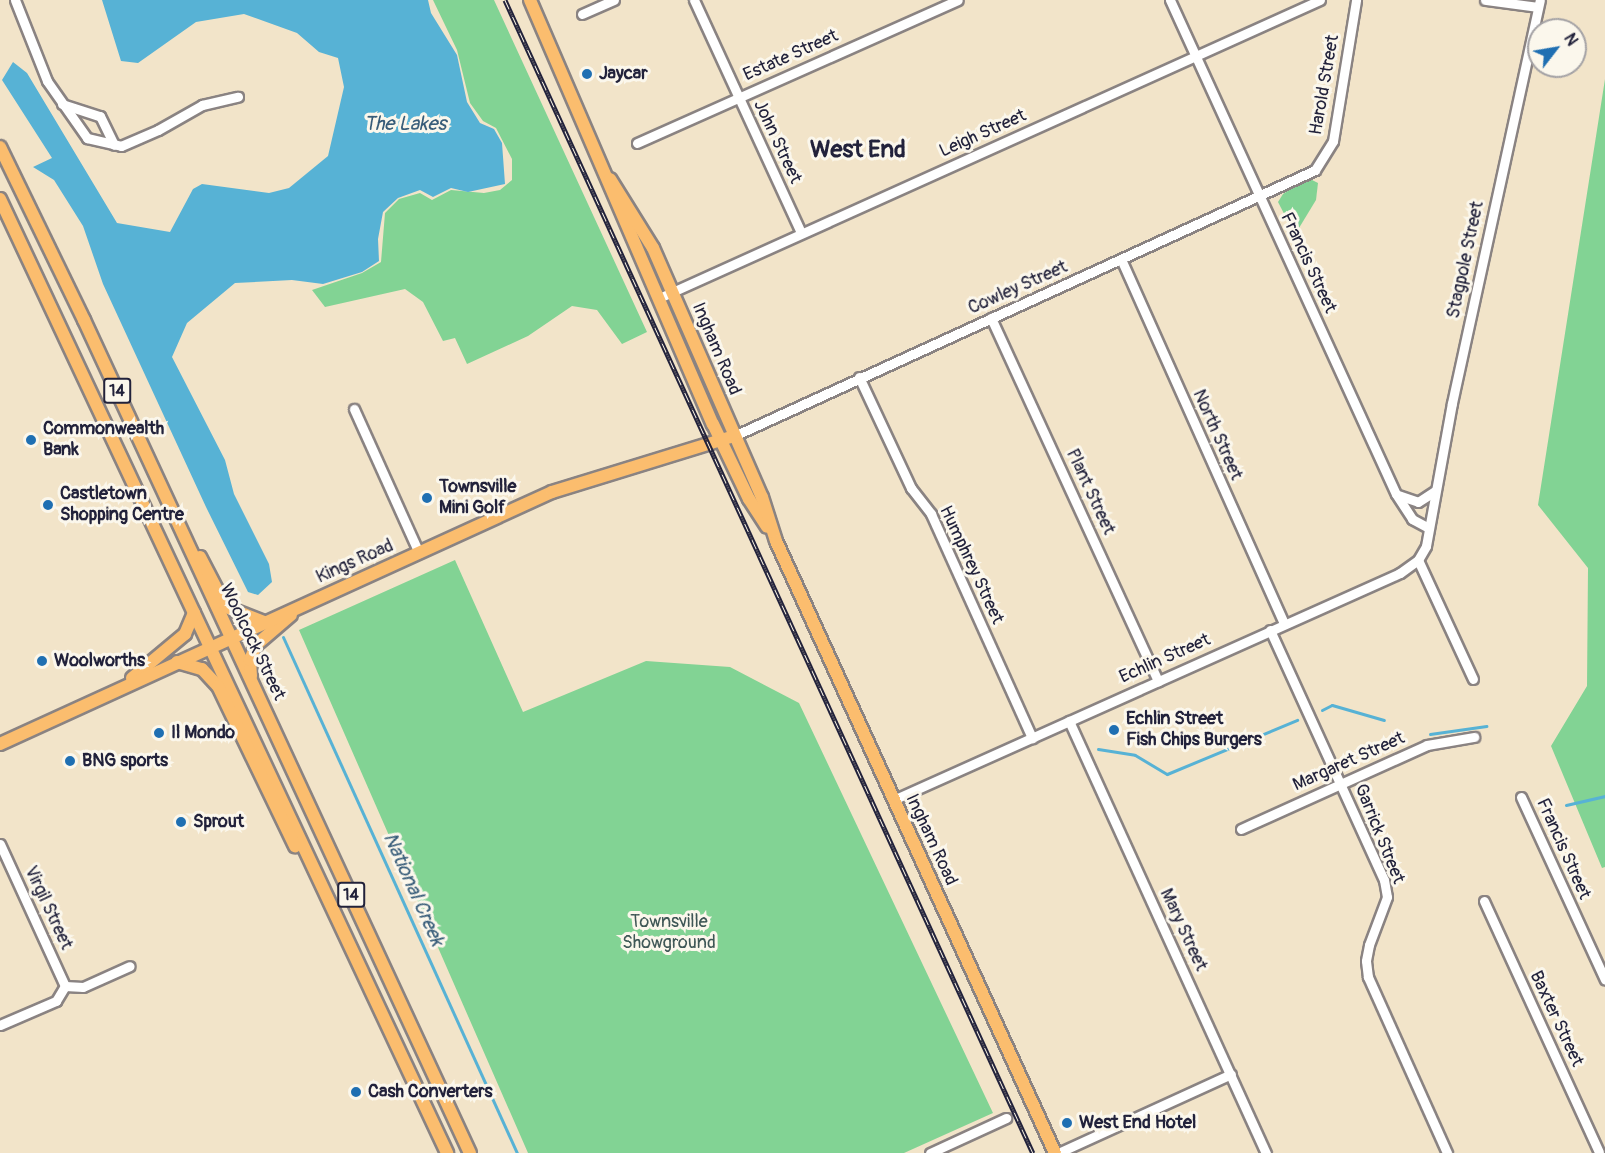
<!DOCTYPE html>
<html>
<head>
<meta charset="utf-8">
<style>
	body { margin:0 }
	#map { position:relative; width:1605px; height:1153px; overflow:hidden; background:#f2e4c9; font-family:Pangolin,sans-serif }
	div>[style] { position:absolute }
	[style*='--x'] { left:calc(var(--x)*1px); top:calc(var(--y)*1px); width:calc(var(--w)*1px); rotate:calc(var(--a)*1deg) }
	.green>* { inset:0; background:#82d394 }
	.water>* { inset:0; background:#57b2d5 }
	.stream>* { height:3px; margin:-1.5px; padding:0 1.5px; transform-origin:1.5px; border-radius:1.5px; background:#57b2d5 }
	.roads { filter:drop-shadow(2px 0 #8a8382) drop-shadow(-2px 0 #8a8382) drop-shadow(0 2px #8a8382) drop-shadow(0 -2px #8a8382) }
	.minor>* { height:9px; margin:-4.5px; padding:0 4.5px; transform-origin:4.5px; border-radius:4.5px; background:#fff }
	.major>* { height:12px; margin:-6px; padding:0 6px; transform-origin:6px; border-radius:6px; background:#fbbd6e }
	.rail>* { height:5px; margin-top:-2.5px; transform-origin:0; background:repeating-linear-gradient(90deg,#fbf7ec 0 9px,#22223b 0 18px); box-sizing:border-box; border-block:2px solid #22223b }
	.dots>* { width:16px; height:16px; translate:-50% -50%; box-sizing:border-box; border:3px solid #fbf7ec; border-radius:50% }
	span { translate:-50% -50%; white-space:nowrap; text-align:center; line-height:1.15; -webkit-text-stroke:6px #fbf7ec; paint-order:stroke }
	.shield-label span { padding:2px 4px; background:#fbf7ec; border:2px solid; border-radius:4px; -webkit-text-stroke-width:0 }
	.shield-label { font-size:16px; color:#22223b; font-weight:700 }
	.street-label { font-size:18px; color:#22223b }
	.poi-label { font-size:18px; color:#22223b; font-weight:700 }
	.left { translate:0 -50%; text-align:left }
	.park-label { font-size:18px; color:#3f5756 }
	.water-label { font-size:20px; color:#375c79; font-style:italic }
	.district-label { font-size:24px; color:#22223b; font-weight:700 }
	.north { position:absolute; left:1527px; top:18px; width:60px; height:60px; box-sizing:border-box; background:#fbf7ec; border:2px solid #a4a2a5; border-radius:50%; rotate:59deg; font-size:16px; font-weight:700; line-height:24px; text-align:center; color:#22223b }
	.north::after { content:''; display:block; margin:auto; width:21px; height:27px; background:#1f6fb2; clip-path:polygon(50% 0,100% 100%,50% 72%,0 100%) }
</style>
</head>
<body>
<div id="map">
	<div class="green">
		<div style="clip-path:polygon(433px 0,494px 0,647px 332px,622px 344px,597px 310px,572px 306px,528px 336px,467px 364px,455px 338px,443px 341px,423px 302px,405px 289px,325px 307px,312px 290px,362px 273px,381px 262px,385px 213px,399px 199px,420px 193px,432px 200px,451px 190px,484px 193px,500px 190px,512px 180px,512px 159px,496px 128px,483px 121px,470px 103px,457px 50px)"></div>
		<div style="clip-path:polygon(1605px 79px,1605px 867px,1602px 868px,1551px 746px,1587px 686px,1588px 568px,1538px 505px)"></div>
		<div style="clip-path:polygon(1308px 178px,1318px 183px,1316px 200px,1299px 228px,1293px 231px,1278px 202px,1283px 194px)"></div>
		<div style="clip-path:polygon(455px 560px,523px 712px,646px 661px,730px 667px,799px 703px,993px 1113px,904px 1153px,528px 1153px,299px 630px)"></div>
	</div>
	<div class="water">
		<div style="clip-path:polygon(102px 0,428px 0,431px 13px,457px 55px,467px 102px,480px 123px,494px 129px,502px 143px,505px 184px,468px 192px,451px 188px,433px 197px,420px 190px,398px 198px,383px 212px,378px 239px,379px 261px,362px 272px,323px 284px,292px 280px,235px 283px,187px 323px,172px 357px,225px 460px,234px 494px,269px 564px,272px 582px,258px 595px,248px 592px,206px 507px,103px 284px,83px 226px,54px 180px,33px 167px,52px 158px,2px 80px,13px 62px,27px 73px,117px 223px,170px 232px,193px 189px,202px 184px,269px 193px,289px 188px,328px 156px,344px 87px,338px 58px,319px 52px,297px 33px,244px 14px,196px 22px,138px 63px,121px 61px)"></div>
	</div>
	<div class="stream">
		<div style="--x:283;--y:637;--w:567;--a:65.61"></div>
		<div style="--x:1322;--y:710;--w:11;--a:-27"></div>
		<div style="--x:1332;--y:705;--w:54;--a:16.1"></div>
		<div style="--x:1430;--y:734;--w:57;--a:-8.1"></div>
		<div style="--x:1098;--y:749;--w:37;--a:9"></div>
		<div style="--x:1135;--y:755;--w:37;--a:31"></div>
		<div style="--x:1167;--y:774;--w:141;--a:-22.6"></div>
		<div style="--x:1566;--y:805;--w:40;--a:-13"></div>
	</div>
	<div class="roads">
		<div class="minor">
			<div style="--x:15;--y:0;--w:87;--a:68.4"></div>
			<div style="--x:47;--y:81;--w:70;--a:54.9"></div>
			<div style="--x:87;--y:138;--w:35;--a:13"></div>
			<div style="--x:121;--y:146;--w:40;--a:-23.4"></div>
			<div style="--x:158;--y:130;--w:51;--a:-29.6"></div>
			<div style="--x:202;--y:105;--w:37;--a:-13"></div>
			<div style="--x:694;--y:0;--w:256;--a:65.3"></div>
			<div style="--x:1170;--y:0;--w:543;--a:65.42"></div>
			<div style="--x:1396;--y:494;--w:30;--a:57"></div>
			<div style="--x:1412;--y:519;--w:19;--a:28"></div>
			<div style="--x:1485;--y:0;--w:53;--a:7.5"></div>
			<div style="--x:582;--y:14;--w:35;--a:-24"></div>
			<div style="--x:62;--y:104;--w:40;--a:18"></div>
			<div style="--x:100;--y:116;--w:32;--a:64"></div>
			<div style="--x:637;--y:143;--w:351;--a:-24"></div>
			<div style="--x:1121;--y:259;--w:400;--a:65.9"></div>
			<div style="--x:659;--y:298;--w:725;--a:-24.27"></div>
			<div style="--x:991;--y:318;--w:400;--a:65.3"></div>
			<div style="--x:859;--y:377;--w:123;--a:64.9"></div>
			<div style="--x:911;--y:488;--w:33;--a:52"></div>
			<div style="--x:931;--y:514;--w:246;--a:65.7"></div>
			<div style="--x:354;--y:409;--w:158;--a:65.7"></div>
			<div style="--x:734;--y:436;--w:639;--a:-24.6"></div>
			<div style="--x:1315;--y:170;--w:34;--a:-58"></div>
			<div style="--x:1333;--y:141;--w:143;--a:-80.7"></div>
			<div style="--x:1398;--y:495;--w:21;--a:19"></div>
			<div style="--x:1418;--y:502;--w:20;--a:-33"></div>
			<div style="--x:1418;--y:560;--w:131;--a:65.2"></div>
			<div style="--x:1270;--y:630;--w:275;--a:65.5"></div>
			<div style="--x:1384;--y:880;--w:17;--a:80"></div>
			<div style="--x:1387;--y:897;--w:51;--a:110.6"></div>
			<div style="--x:1369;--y:945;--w:16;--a:101"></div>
			<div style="--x:1366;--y:961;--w:16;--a:83"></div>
			<div style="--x:1368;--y:977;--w:193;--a:65.8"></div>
			<div style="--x:1069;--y:721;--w:475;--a:65.5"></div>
			<div style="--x:1521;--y:797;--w:201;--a:65.3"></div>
			<div style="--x:893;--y:800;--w:555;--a:-24.12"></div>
			<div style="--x:1400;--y:573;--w:22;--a:-36"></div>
			<div style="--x:1418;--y:560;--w:16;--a:-60"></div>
			<div style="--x:1426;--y:546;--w:145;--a:-79.7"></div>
			<div style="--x:1452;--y:403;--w:412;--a:-77.7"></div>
			<div style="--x:1241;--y:829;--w:204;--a:-24.3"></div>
			<div style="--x:1427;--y:745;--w:48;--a:-9.7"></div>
			<div style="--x:0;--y:844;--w:156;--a:65.4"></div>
			<div style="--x:1484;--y:901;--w:276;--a:65.4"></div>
			<div style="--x:65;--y:986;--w:18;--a:3"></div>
			<div style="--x:83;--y:987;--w:51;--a:-24.1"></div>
			<div style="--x:0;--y:1025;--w:61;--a:-23.2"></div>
			<div style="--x:56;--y:1001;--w:17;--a:-59"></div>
			<div style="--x:930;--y:1153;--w:84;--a:-24.7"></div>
			<div style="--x:1058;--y:1153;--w:190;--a:-24.5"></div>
		</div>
		<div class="major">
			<div style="--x:530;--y:0;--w:462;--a:66.7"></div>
			<div style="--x:713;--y:424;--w:83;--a:64.4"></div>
			<div style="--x:749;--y:499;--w:33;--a:57"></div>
			<div style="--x:0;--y:147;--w:192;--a:64.1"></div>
			<div style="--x:84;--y:320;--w:918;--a:65.14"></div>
			<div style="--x:610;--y:179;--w:81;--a:58.1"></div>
			<div style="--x:653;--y:248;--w:272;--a:66.4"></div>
			<div style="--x:762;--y:497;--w:46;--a:72.3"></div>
			<div style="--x:776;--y:541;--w:673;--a:65.49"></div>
			<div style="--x:0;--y:199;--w:1054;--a:64.89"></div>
			<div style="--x:200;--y:557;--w:56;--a:62.5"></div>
			<div style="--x:226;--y:607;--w:41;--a:21.5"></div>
			<div style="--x:177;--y:662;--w:26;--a:16"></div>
			<div style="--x:202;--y:669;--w:23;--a:47"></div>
			<div style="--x:218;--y:686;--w:178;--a:64.3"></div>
			<div style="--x:251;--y:676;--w:16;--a:-94"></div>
			<div style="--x:250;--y:660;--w:16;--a:-68"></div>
			<div style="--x:256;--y:645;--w:46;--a:-40.6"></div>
			<div style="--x:132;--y:678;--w:69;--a:-39.7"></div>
			<div style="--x:185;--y:634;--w:23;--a:-67"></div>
			<div style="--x:0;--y:744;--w:607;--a:-24.54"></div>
			<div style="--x:552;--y:492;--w:190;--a:-17.1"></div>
		</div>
	</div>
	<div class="rail">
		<div style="--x:505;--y:0;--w:1268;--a:65.4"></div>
	</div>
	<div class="dots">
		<div style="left:587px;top:74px;background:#1f6fb2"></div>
		<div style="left:31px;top:440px;background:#1f6fb2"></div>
		<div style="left:427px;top:498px;background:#1f6fb2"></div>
		<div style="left:48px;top:505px;background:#1f6fb2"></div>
		<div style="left:42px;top:661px;background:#1f6fb2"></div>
		<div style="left:1114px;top:730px;background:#1f6fb2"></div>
		<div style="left:159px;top:733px;background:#1f6fb2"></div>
		<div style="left:70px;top:761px;background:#1f6fb2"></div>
		<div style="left:181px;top:822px;background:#1f6fb2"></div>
		<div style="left:356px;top:1092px;background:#1f6fb2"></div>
		<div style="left:1067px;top:1123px;background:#1f6fb2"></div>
	</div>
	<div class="shield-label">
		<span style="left:117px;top:391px">14</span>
		<span style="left:351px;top:895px">14</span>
	</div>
	<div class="street-label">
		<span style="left:791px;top:56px;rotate:-24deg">Estate Street</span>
		<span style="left:1325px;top:85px;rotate:-80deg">Harold Street</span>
		<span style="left:983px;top:134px;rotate:-24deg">Leigh Street</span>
		<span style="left:777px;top:142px;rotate:65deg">John Street</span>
		<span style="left:1466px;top:260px;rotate:-78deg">Stagpole Street</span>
		<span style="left:1308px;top:263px;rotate:65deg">Francis Street</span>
		<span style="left:1018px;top:288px;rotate:-24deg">Cowley Street</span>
		<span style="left:716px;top:349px;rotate:67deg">Ingham Road</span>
		<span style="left:1217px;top:435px;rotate:66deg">North Street</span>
		<span style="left:1090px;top:492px;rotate:65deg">Plant Street</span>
		<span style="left:355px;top:562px;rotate:-24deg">Kings Road</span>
		<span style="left:971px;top:565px;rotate:65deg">Humphrey Street</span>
		<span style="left:252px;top:642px;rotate:64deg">Woolcock Street</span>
		<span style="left:1165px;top:659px;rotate:-24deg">Echlin Street</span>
		<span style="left:1349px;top:762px;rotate:-24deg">Margaret Street</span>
		<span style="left:1379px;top:834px;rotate:68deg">Garrick Street</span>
		<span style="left:931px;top:840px;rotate:65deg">Ingham Road</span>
		<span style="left:1563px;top:849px;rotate:66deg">Francis Street</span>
		<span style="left:48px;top:908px;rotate:65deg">Virgil Street</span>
		<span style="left:1183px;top:930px;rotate:65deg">Mary Street</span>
		<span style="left:1556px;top:1019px;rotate:65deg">Baxter Street</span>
	</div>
	<div class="poi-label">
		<span class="left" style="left:599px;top:74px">Jaycar</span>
		<span class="left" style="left:43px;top:440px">Commonwealth<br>Bank</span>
		<span class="left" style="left:439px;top:498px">Townsville<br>Mini Golf</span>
		<span class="left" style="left:60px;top:505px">Castletown<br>Shopping Centre</span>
		<span class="left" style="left:54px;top:661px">Woolworths</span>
		<span class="left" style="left:1126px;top:730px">Echlin Street<br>Fish Chips Burgers</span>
		<span class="left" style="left:171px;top:733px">Il Mondo</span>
		<span class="left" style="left:82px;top:761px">BNG sports</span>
		<span class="left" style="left:193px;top:822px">Sprout</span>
		<span class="left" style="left:368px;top:1092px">Cash Converters</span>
		<span class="left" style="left:1079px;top:1123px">West End Hotel</span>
	</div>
	<div class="park-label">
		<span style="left:669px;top:933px">Townsville<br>Showground</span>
	</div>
	<div class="water-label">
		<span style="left:405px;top:123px">The Lakes</span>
		<span style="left:414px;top:889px;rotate:66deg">National Creek</span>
	</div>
	<div class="district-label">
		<span style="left:858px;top:150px">West End</span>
	</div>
	<div class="north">N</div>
</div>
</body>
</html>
